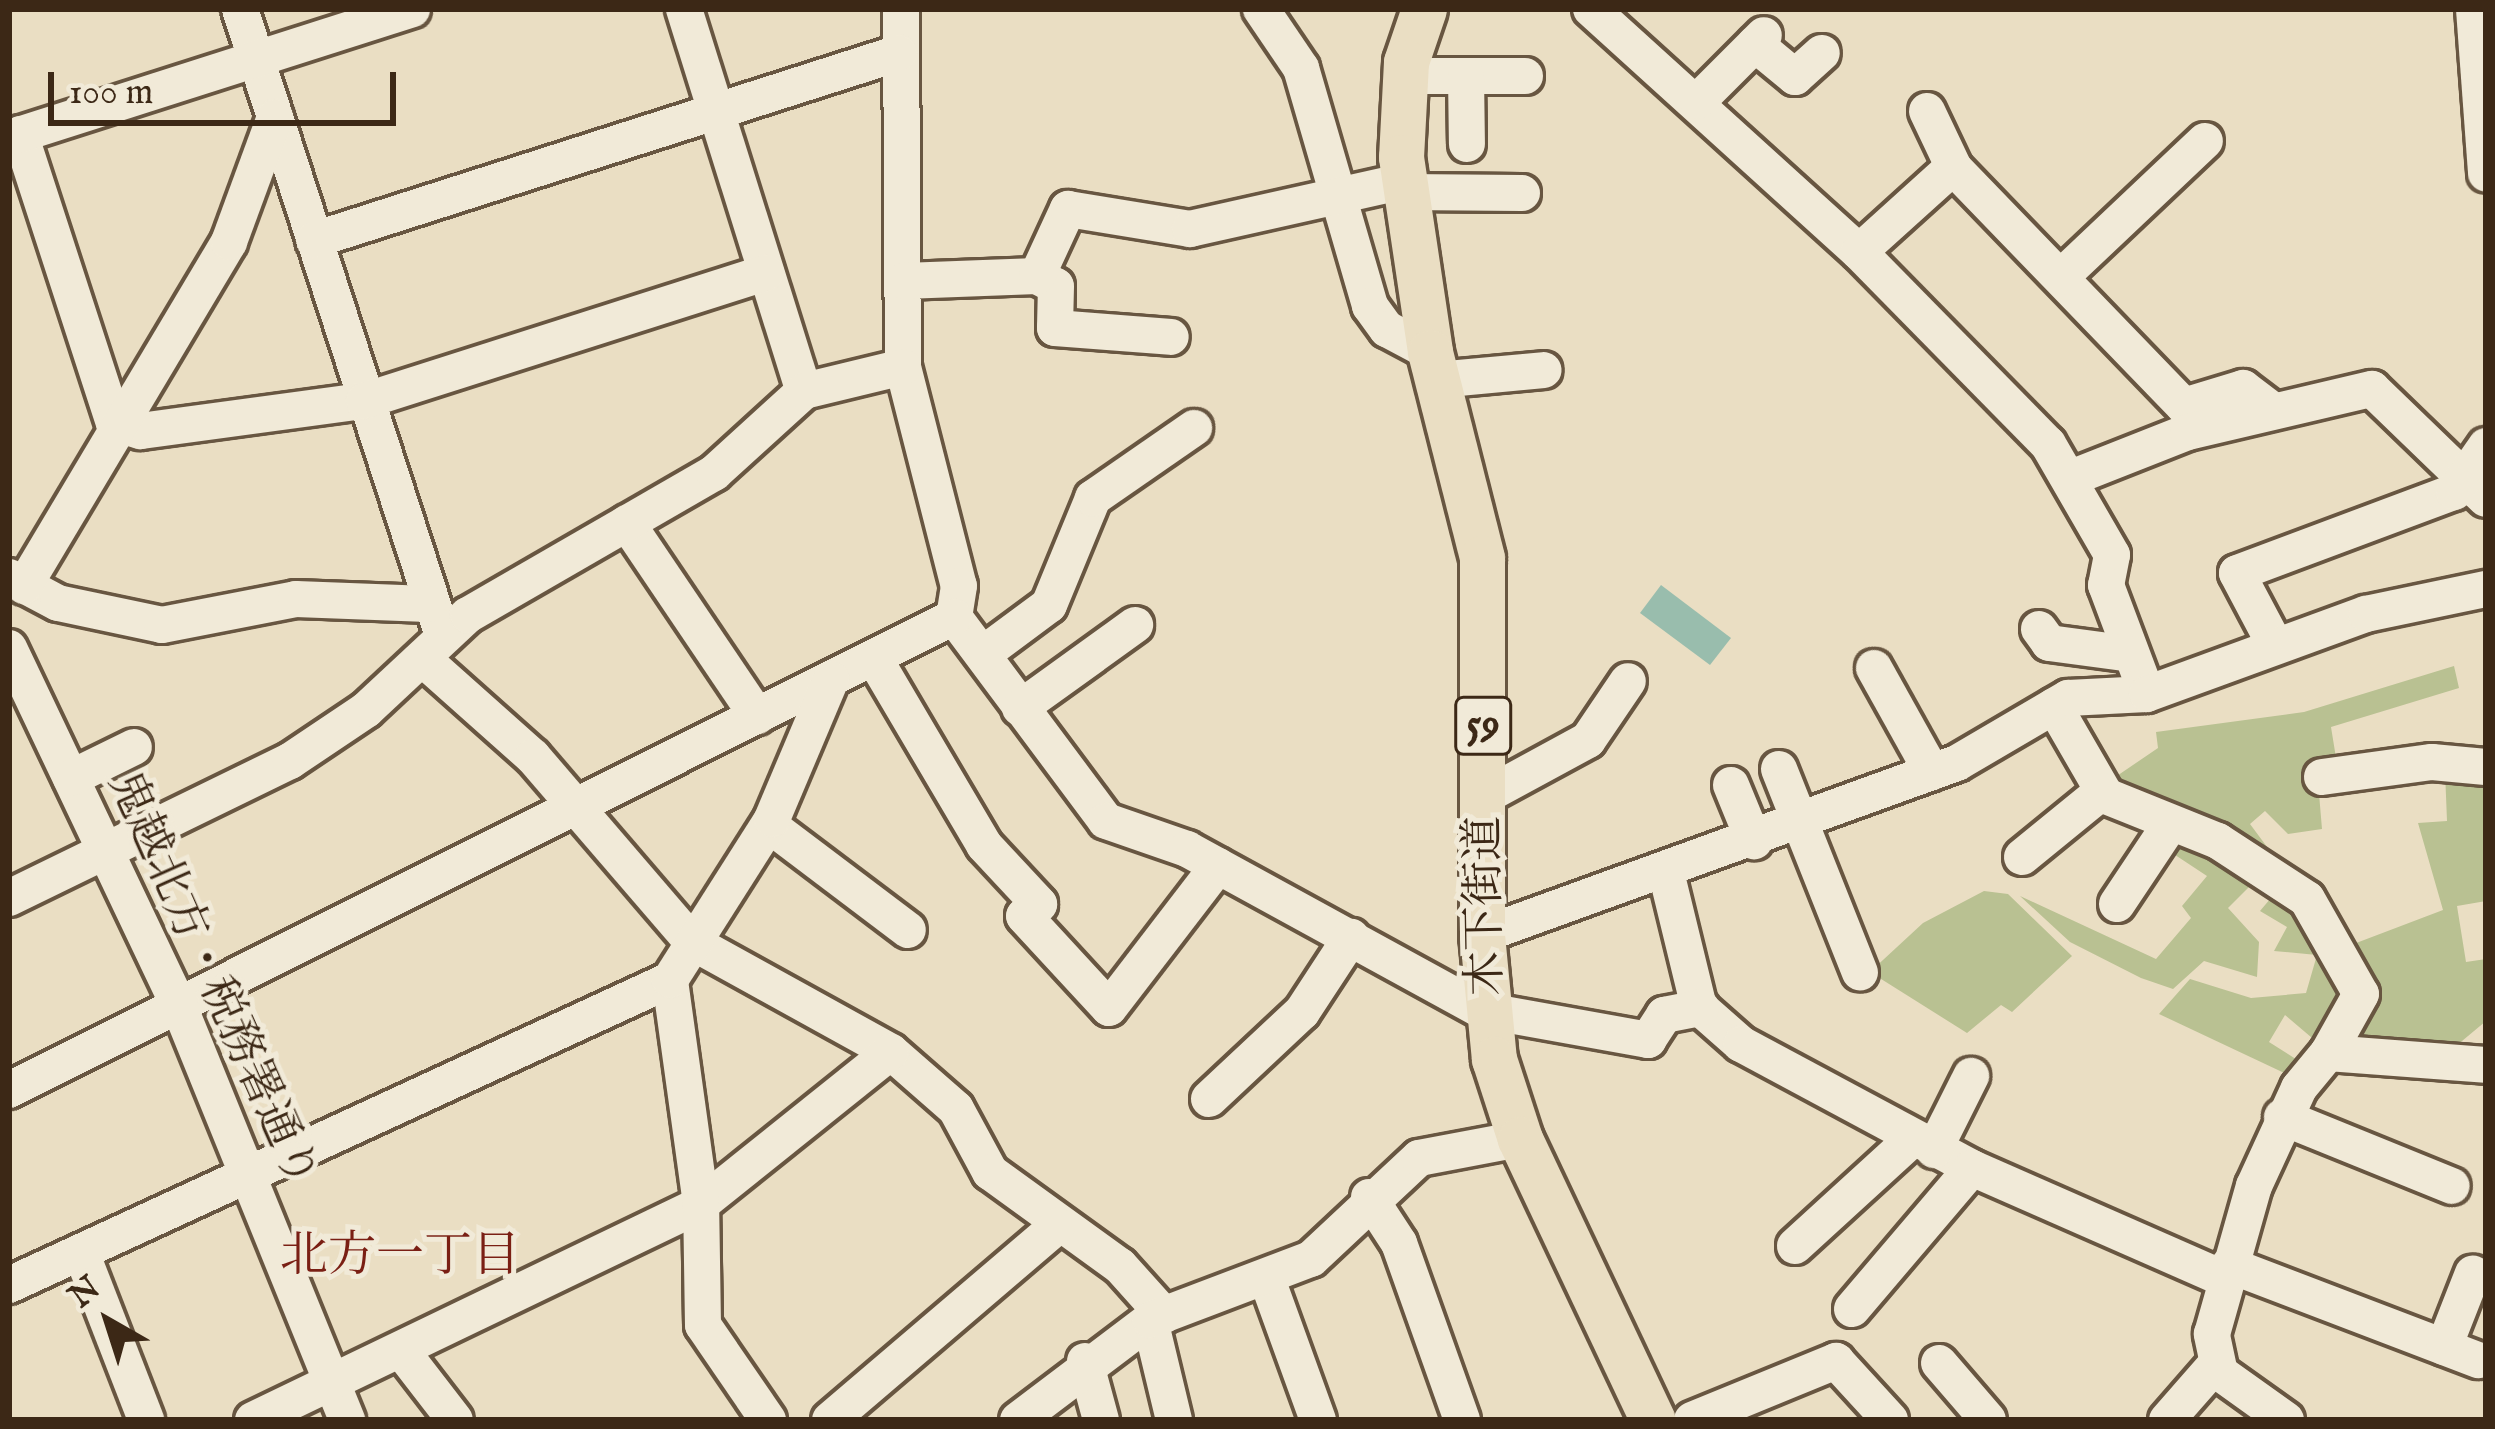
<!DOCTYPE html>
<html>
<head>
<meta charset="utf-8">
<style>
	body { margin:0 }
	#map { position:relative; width:2495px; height:1429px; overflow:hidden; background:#eadec3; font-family:"IM FELL English","Noto Serif JP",serif }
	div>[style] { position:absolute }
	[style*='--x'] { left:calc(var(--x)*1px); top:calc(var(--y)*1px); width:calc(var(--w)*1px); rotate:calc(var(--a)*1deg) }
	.green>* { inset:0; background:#b9c192 }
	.water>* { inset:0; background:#99bdad }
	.roads { filter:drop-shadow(3px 0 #685641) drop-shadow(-3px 0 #685641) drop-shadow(0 3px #685641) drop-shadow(0 -3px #685641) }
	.minor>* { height:36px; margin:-18px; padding:0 18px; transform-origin:18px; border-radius:18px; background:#f1ead8 }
	.major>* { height:45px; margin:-22.5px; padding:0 22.5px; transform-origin:22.5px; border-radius:22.5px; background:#eadec3 }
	span { translate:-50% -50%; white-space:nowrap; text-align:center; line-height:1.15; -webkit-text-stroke:10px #f1ead8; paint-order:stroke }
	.shield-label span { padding:3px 9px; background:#f1ead8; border:3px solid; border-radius:9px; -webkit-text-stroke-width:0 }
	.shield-label { font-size:42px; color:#3c2816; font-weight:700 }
	.street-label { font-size:45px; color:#3c2816 }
	.neighbourhood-label { font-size:48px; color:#7a1f14 }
	.frame { position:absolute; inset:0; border:12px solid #3c2816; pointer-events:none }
	.north { position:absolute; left:48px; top:1261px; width:120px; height:120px; -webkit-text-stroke:9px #f1ead8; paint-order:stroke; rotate:321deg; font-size:33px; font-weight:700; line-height:48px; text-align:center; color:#3c2816 }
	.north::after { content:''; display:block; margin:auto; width:42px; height:54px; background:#3c2816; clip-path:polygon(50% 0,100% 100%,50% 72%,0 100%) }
	.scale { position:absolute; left:48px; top:72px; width:348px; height:54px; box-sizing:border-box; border:6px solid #3c2816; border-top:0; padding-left:15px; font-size:36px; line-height:42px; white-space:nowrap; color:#3c2816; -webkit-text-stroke:9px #f1ead8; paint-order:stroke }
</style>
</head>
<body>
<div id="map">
	<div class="green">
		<div style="clip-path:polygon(2454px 666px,2459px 688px,2331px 727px,2337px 764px,2317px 770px,2322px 829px,2288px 834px,2265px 811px,2250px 824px,2273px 855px,2266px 860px,2108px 782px,2158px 748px,2156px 732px,2304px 712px)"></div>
		<div style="clip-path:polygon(2445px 771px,2486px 775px,2486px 901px,2457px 906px,2466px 962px,2486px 959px,2486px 1021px,2456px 1046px,2341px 1044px,2343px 948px,2443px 910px,2418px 823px,2447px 821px)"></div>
		<div style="clip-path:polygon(2172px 833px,2259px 877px,2228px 908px,2259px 942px,2257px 977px,2204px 961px,2173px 989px,2141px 978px,2070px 942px,2020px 896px,2156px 959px,2191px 918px,2182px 906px,2207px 876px,2163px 847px)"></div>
		<div style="clip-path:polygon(1984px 891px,2008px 894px,2072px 956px,2012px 1012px,2001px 1005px,1967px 1033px,1870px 972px,1923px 923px)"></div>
		<div style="clip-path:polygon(2276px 892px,2301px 905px,2350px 995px,2318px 1043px,2285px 1015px,2269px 1042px,2302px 1063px,2295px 1078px,2159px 1014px,2190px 979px,2251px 998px,2306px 993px,2317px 955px,2274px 951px,2287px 927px,2260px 911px)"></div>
	</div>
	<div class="water">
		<div style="clip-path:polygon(1661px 585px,1731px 638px,1710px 665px,1640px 613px)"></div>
	</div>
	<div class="roads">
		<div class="minor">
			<div style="--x:240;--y:9;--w:659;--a:72.06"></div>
			<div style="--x:684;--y:9;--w:400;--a:72.6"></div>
			<div style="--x:901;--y:9;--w:358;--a:89.7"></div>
			<div style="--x:903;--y:367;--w:226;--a:75.7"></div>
			<div style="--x:959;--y:586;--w:31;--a:99"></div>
			<div style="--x:954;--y:617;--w:254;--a:53.3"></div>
			<div style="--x:1106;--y:821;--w:86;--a:19.1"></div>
			<div style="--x:1187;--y:849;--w:343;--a:28.7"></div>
			<div style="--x:1261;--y:9;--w:71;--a:55.9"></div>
			<div style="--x:1301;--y:68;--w:248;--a:73.8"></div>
			<div style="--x:1370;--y:306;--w:29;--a:54"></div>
			<div style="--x:1387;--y:329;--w:49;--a:28.1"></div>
			<div style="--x:1591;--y:9;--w:362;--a:42.2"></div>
			<div style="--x:1859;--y:252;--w:269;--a:45.5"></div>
			<div style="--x:2048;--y:444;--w:128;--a:60"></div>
			<div style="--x:2112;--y:555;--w:31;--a:101"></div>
			<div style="--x:2106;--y:585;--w:116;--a:69.4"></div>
			<div style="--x:2474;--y:9;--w:165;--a:85.8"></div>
			<div style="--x:1755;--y:44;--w:52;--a:39.5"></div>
			<div style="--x:1795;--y:77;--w:36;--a:-42"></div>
			<div style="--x:1404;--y:76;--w:121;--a:0"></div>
			<div style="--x:1466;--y:76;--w:68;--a:89.2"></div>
			<div style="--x:1698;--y:101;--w:93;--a:-45"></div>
			<div style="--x:1927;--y:111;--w:65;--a:64.6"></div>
			<div style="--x:20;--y:134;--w:304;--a:72"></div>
			<div style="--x:9;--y:138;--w:423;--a:-17.7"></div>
			<div style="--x:1405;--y:192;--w:117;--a:0.5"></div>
			<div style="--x:314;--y:240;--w:614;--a:-17.73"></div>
			<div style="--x:1859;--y:252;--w:127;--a:-42.1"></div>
			<div style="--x:1953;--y:167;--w:332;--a:46"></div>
			<div style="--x:2184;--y:406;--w:62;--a:-17"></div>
			<div style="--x:2243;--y:388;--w:38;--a:37"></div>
			<div style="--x:1037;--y:276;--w:21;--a:28"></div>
			<div style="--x:1056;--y:286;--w:42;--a:91.4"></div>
			<div style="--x:1055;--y:328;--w:116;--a:4.4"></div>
			<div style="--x:2061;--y:277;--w:198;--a:-43.4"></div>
			<div style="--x:904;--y:281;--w:133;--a:-2.2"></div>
			<div style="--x:1037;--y:276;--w:74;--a:-65.2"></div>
			<div style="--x:1068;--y:209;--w:124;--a:9.3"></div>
			<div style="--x:1190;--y:229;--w:219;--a:-12.6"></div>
			<div style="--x:1437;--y:380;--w:107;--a:-5.3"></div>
			<div style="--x:114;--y:423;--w:28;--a:17"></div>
			<div style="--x:141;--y:431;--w:225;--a:-7.7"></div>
			<div style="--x:364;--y:401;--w:422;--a:-17.7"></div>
			<div style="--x:2071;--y:478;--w:126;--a:-21.5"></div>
			<div style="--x:2188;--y:432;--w:189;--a:-13.2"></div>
			<div style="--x:2372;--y:389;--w:158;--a:44"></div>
			<div style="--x:627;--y:523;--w:233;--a:56"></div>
			<div style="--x:9;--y:577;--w:55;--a:28"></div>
			<div style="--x:58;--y:603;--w:106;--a:11.9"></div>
			<div style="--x:162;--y:625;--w:136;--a:-11"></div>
			<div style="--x:296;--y:599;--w:132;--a:2.2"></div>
			<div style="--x:24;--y:586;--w:400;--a:-59.2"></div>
			<div style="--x:229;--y:242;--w:133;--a:-69.8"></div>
			<div style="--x:2039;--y:629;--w:17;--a:54"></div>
			<div style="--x:2049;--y:643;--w:83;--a:7.6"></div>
			<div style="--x:2274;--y:643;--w:79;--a:-117.9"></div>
			<div style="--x:2237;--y:573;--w:232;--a:-20.5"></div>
			<div style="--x:2454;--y:492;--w:56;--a:-55.2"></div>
			<div style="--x:9;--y:648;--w:396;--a:64.6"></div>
			<div style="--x:179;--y:1006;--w:447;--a:67.9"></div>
			<div style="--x:983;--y:654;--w:82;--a:-36.6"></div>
			<div style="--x:1049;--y:605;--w:116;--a:-67.6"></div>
			<div style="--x:1093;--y:498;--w:123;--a:-34.7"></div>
			<div style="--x:874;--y:658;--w:217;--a:59.5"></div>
			<div style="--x:984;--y:845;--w:81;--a:47"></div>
			<div style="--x:1039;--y:904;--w:19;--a:141"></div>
			<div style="--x:1024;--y:916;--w:125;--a:47.3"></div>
			<div style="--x:1109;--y:1008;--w:179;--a:-52.5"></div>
			<div style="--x:423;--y:659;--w:147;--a:41.7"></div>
			<div style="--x:533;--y:757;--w:244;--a:49.3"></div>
			<div style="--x:692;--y:942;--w:227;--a:28.9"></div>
			<div style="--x:891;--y:1052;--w:86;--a:41.2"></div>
			<div style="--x:956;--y:1109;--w:72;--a:61.6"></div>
			<div style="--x:990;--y:1172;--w:160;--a:35.9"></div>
			<div style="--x:1120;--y:1266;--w:66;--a:48.1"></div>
			<div style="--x:1874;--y:668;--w:119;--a:60.9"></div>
			<div style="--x:2054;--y:706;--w:104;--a:60"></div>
			<div style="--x:2106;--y:796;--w:121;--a:21.9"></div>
			<div style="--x:2218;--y:841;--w:106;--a:33.1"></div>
			<div style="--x:2307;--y:899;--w:109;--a:60.4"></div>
			<div style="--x:2361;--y:994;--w:68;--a:119.2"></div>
			<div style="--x:1020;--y:708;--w:142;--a:-35.8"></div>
			<div style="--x:1779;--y:769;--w:219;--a:68.3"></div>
			<div style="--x:2322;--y:777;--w:111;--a:-7.8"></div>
			<div style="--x:2432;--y:762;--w:54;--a:5.3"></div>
			<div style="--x:71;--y:778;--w:70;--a:-26.2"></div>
			<div style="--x:1731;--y:785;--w:61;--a:67.7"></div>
			<div style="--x:1485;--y:796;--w:117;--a:-28.5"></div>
			<div style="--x:1588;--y:740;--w:71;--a:-55.9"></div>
			<div style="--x:769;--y:825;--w:174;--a:37.1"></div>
			<div style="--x:2022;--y:857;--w:104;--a:-39.2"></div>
			<div style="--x:1667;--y:876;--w:135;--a:76.3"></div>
			<div style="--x:1699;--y:1007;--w:56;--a:41.4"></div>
			<div style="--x:1741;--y:1044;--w:262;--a:28.2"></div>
			<div style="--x:1972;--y:1168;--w:276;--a:23.7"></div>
			<div style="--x:9;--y:898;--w:313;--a:-26"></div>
			<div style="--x:290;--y:761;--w:92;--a:-33.9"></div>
			<div style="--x:366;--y:710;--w:139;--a:-43"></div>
			<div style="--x:468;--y:615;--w:284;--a:-30"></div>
			<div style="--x:714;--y:473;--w:122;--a:-42.3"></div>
			<div style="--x:804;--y:391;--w:102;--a:-13.6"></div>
			<div style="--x:2117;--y:904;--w:97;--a:-56.3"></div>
			<div style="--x:1482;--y:935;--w:505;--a:-19.91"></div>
			<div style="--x:1957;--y:763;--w:129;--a:-30.4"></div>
			<div style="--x:2068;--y:698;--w:79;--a:-2.9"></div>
			<div style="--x:2147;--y:694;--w:233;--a:-20.1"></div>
			<div style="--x:2366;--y:614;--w:123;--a:-11.8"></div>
			<div style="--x:1487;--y:1011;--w:164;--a:10.2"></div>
			<div style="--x:1648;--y:1040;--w:30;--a:-57"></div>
			<div style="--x:1664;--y:1015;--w:38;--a:-11"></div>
			<div style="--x:9;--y:1090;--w:1057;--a:-26.59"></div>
			<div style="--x:1209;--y:1099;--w:127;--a:-43.1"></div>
			<div style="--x:1302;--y:1012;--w:90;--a:-56.8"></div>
			<div style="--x:2282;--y:1117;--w:183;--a:22.1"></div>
			<div style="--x:1934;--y:1150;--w:83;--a:-63.4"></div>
			<div style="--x:1369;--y:1197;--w:55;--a:56.9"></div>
			<div style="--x:1399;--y:1243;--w:188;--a:70.4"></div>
			<div style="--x:1795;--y:1246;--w:159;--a:-42.4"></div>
			<div style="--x:81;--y:1252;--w:180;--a:68.8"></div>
			<div style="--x:2229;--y:1265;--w:267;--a:20.9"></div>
			<div style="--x:1268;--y:1282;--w:147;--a:70.1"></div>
			<div style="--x:9;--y:1285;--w:728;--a:-24.77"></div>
			<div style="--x:1852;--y:1309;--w:185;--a:-49.6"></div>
			<div style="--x:1150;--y:1320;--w:103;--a:76.5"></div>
			<div style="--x:2444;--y:1347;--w:79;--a:-68.6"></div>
			<div style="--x:404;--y:1354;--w:83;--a:52.3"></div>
			<div style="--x:1085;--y:1361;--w:61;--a:74.8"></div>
			<div style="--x:1939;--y:1363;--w:75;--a:49.3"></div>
			<div style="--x:253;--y:1420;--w:497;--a:-25.7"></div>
			<div style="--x:701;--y:1204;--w:243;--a:-38.7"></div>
			<div style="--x:768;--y:1420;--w:115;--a:-124.4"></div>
			<div style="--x:703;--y:1325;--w:121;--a:-90.9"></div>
			<div style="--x:701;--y:1204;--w:226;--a:-97.9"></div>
			<div style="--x:670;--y:980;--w:191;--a:-57.6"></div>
			<div style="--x:772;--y:819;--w:152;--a:-67.1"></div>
			<div style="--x:830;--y:1420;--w:299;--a:-40.5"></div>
			<div style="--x:1018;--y:1420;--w:166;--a:-37.1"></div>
			<div style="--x:1150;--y:1320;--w:172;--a:-20.8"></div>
			<div style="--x:1311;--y:1259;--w:148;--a:-43.1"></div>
			<div style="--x:1419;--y:1158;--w:103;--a:-10.7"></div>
			<div style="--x:1692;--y:1420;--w:156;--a:-22.3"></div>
			<div style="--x:1836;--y:1361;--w:80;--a:47.5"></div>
			<div style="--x:2167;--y:1420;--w:74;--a:-48.8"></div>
			<div style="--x:2286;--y:1420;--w:81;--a:-144.5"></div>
			<div style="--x:2220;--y:1373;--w:40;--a:-102"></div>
			<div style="--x:2212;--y:1334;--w:154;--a:-74.2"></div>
			<div style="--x:2254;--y:1186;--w:108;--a:-65.3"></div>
			<div style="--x:2299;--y:1088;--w:45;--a:-50.4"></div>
			<div style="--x:2328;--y:1053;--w:158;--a:4.3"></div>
		</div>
		<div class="major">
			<div style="--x:1424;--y:9;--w:56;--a:108.8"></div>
			<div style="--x:1406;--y:62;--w:95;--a:93"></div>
			<div style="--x:1401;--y:157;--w:197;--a:81.5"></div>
			<div style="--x:1430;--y:352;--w:212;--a:75.8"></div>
			<div style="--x:1482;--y:558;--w:377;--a:90"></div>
			<div style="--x:1482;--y:935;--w:125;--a:84.5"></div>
			<div style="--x:1494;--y:1059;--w:84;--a:72"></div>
			<div style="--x:1520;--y:1139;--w:311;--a:64.7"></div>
		</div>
	</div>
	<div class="shield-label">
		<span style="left:1483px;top:726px">59</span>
	</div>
	<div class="street-label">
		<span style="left:1486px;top:906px;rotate:-91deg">木下街道</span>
		<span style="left:212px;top:980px;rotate:66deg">鬼越北方・税務署通り</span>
	</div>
	<div class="neighbourhood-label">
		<span style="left:400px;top:1258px">北方一丁目</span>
	</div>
	<div class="frame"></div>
	<div class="north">N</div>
	<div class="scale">100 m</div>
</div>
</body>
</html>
